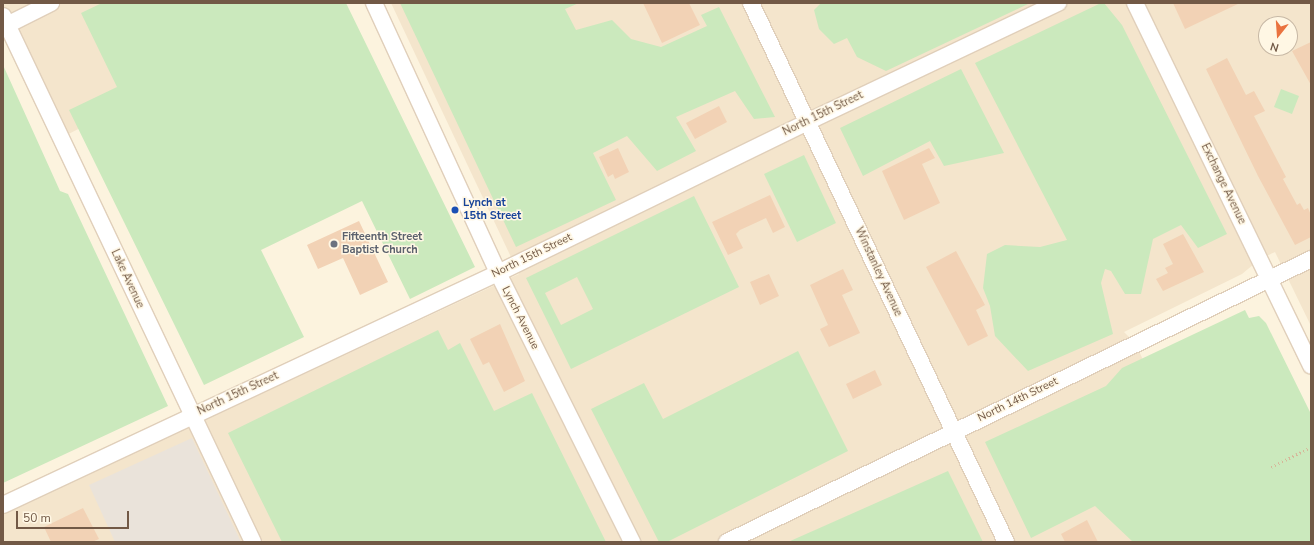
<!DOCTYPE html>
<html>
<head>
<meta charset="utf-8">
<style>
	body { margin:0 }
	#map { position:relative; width:1314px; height:545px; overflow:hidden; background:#fcf3de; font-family:"Nunito Sans",sans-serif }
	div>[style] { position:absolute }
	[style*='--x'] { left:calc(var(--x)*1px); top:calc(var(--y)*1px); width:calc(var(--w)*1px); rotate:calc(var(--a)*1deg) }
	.residential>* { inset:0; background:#f4e5cc }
	.industrial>* { inset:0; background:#eae3da }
	.green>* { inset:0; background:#cbe9bd }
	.building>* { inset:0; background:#f2d2b5 }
	.path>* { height:2.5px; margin-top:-1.25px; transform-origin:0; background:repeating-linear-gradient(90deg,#d6b699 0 1px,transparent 0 4px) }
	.roads { filter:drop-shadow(1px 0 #e0cfba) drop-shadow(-1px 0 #e0cfba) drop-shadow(0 1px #e0cfba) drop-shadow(0 -1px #e0cfba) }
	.minor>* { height:16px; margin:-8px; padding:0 8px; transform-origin:8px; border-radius:8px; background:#fff }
	.dots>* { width:11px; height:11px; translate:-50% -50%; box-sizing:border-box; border:2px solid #fff7e4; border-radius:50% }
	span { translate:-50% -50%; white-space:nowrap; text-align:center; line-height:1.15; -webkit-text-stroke:3px #fff7e4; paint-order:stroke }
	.street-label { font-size:11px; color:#725946 }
	.transit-label { font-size:11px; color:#164399; font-weight:700 }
	.left { translate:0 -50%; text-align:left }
	.worship-label { font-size:11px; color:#5b616d; font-weight:700 }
	.frame { position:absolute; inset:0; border:4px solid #725946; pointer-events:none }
	.north { position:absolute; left:1258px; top:16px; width:40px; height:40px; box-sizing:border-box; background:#fff7e4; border:1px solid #c7b8a5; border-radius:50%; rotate:197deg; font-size:11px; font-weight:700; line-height:16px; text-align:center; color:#725946 }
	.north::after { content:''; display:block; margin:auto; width:14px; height:18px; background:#ea733f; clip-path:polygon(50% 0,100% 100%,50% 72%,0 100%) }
	.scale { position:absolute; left:16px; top:511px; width:113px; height:18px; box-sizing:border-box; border:2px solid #725946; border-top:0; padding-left:5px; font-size:12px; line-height:14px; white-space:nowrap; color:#725946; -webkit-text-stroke:3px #fff7e4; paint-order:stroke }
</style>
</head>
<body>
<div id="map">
	<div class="residential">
		<div style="clip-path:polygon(3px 3px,320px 3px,61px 138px,3px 27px)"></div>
		<div style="clip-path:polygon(evenodd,391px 3px,1311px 3px,1311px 326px,1275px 252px,1260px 259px,1242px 274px,1124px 332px,1136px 344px,1222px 542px,3px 542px,3px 514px,519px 274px,391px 3px,1266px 24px,1290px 24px,1290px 48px,1266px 48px,1266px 24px)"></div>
	</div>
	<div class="industrial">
		<div style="clip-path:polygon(192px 438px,241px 542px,115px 542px,89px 485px)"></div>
	</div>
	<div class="green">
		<div style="clip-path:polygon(102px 3px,346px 3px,475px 267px,410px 299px,362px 201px,261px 250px,304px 337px,204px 385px,69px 110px,117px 87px,81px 13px)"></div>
		<div style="clip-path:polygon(400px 3px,579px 3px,565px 9px,576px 30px,612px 20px,631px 39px,661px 47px,707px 26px,701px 15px,719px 7px,775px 117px,754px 119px,735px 91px,676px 117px,696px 151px,657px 171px,627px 136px,593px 153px,616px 200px,516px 247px)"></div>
		<div style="clip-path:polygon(821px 3px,1028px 3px,1028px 4px,886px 71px,857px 57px,847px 38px,834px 44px,819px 29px,814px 10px)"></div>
		<div style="clip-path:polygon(1101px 3px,1104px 3px,1122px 25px,1227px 234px,1198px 248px,1181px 225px,1153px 239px,1141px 294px,1125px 294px,1111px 271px,1105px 269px,1101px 283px,1113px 334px,1028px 371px,995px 336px,990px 306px,983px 288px,987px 254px,1005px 245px,1040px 247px,1067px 240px,975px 63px)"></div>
		<div style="clip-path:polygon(3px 65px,60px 191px,68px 194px,168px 406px,3px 483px)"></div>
		<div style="clip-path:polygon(961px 69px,1004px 153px,944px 166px,930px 141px,863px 176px,840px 128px)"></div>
		<div style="clip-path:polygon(1281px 89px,1299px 96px,1292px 114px,1274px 107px)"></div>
		<div style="clip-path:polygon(804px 155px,836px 223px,797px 242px,764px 174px)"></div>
		<div style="clip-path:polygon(evenodd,694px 196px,739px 287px,571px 369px,526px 278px,694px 196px,577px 277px,593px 309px,561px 325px,545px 293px,577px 277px)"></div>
		<div style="clip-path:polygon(1245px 310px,1249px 318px,1259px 316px,1266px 323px,1311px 414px,1311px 542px,1133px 542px,1095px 506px,1031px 538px,985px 442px,1106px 386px,1122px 368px)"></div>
		<div style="clip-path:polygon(438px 330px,448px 350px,460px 343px,494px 411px,532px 393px,606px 542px,282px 542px,228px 433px)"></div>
		<div style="clip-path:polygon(798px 351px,848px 451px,667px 542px,659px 542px,591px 409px,644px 383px,663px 419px)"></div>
		<div style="clip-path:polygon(948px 471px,983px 542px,788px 542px)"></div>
	</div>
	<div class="building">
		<div style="clip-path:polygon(643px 3px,689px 3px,700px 25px,662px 43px)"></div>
		<div style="clip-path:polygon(1173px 3px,1240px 3px,1185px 29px)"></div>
		<div style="clip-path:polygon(1311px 42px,1311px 85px,1292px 51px)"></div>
		<div style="clip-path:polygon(1227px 58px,1246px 95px,1254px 91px,1265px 111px,1254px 116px,1286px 177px,1283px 179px,1297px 205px,1300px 203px,1304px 210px,1308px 208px,1311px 215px,1311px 237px,1295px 245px,1258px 176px,1206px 69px)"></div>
		<div style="clip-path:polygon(719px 106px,727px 122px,695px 139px,686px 123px)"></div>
		<div style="clip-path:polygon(618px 148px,629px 172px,615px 179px,613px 174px,608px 177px,599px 157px)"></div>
		<div style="clip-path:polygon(929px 148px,935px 158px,922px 164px,940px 203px,904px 220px,882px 171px)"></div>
		<div style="clip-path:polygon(770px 195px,785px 227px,773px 233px,766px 218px,740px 230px,736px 234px,743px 248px,728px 255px,712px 222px)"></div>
		<div style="clip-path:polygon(359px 221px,388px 282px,360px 295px,343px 258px,318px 269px,307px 245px)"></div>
		<div style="clip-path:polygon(1183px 234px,1204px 272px,1163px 291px,1156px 279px,1168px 273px,1165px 268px,1173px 264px,1163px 244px)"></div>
		<div style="clip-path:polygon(956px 251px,985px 305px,976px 310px,988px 336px,968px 346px,926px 267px)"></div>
		<div style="clip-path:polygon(843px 269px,853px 290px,842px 295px,860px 333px,829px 347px,820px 329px,828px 325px,810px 285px)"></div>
		<div style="clip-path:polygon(769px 274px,779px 296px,760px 305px,750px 282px)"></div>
		<div style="clip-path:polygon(500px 324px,525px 381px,504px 392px,489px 362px,483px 365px,470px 339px)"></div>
		<div style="clip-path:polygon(875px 370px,882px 385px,853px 399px,846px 384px)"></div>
		<div style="clip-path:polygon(83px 508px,99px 539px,92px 542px,51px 542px,44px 527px)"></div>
		<div style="clip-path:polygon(1087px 520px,1098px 542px,1065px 542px,1061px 534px)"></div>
	</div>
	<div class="path">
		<div style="--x:1271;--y:467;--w:45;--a:-26.6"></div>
	</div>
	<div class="roads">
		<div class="minor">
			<div style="--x:374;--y:3;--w:297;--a:65.3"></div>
			<div style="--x:498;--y:273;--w:301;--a:63.5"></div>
			<div style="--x:751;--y:3;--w:596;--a:64.68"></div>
			<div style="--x:1135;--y:3;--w:403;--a:64.1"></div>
			<div style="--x:3;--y:16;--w:582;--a:64.58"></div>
			<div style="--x:3;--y:27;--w:54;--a:-26.6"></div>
			<div style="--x:3;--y:505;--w:547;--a:-25.11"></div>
			<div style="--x:498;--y:273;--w:346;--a:-26"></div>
			<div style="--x:809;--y:121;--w:276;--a:-25.4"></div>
			<div style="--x:727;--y:542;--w:649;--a:-25.85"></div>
		</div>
	</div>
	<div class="dots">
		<div style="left:455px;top:210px;background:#1a4fb4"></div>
		<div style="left:334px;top:244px;background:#6b7280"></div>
	</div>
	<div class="street-label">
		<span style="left:823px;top:114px;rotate:-26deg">North 15th Street</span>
		<span style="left:1223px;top:184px;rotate:64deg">Exchange Avenue</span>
		<span style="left:532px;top:256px;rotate:-26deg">North 15th Street</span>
		<span style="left:878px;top:272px;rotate:65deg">Winstanley Avenue</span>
		<span style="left:127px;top:279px;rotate:65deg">Lake Avenue</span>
		<span style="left:520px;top:318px;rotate:63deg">Lynch Avenue</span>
		<span style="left:238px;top:394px;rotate:-25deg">North 15th Street</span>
		<span style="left:1018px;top:400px;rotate:-26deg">North 14th Street</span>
	</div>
	<div class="transit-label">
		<span class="left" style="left:463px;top:210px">Lynch at<br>15th Street</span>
	</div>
	<div class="worship-label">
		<span class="left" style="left:342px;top:244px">Fifteenth Street<br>Baptist Church</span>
	</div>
	<div class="frame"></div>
	<div class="north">N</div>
	<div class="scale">50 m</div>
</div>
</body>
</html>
